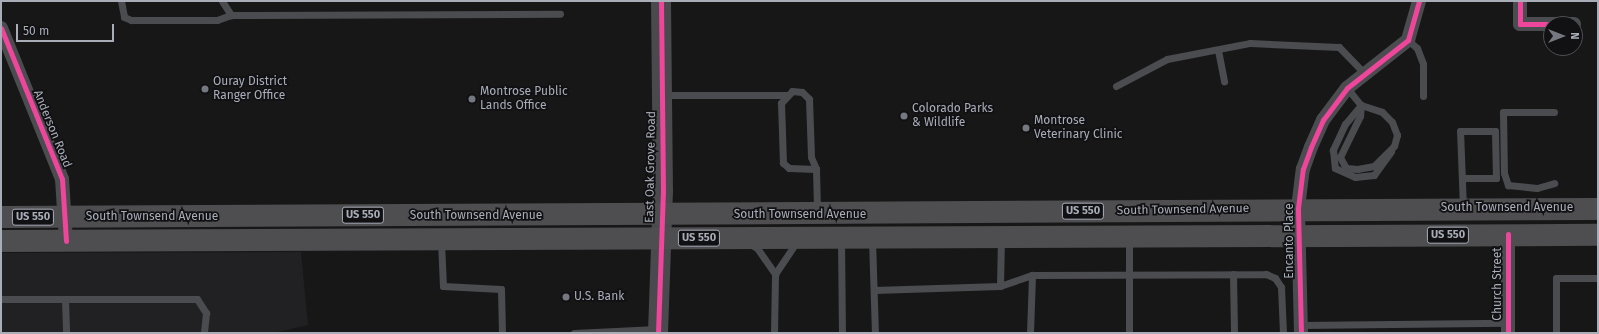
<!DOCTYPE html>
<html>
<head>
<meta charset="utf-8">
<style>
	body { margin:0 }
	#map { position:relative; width:1599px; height:334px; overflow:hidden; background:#171717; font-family:"Fira Sans",sans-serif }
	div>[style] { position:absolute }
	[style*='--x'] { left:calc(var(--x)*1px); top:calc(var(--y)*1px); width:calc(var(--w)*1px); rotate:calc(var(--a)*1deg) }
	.built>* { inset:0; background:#212123 }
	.lane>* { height:7px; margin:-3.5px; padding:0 3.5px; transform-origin:3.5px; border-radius:3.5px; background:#4b4c50 }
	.street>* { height:14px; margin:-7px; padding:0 7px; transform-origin:7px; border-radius:7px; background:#4b4c50 }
	.secondary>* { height:20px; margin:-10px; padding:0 10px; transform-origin:10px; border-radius:10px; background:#4a4a4e }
	.highway>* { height:22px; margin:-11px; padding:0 11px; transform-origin:11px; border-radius:11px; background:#4e4e51 }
	.cycleway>* { height:5px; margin:-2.5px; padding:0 2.5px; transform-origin:2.5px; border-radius:2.5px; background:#ed469a }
	.dots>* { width:11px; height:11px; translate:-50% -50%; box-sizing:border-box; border:2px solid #111113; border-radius:50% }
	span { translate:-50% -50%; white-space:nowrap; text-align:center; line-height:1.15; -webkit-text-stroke:3.5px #111113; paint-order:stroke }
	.shield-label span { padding:1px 3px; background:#111113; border:1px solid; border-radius:3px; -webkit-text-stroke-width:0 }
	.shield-label { font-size:11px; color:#a8adb8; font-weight:700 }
	.poi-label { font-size:12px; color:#a8adb8 }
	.left { translate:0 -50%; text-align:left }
	.street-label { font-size:12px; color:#a8adb8 }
	.frame { position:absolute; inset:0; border:2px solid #a8adb8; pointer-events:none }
	.north { position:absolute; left:1543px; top:16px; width:40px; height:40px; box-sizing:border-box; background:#111113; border:1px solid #4d4f55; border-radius:50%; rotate:90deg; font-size:11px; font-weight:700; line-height:16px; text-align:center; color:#a8adb8 }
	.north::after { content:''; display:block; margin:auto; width:14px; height:18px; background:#757880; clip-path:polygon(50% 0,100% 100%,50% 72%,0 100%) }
	.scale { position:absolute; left:16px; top:24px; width:98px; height:18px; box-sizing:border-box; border:2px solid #a8adb8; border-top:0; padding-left:5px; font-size:12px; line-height:14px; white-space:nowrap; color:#a8adb8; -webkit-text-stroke:3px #111113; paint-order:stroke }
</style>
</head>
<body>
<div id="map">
	<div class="built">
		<div style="clip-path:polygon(301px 252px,308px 325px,273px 333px,1px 333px,1px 253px)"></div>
	</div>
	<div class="lane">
		<div style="--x:121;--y:1;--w:16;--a:79"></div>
		<div style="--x:124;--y:17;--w:8;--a:23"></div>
		<div style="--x:131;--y:20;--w:86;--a:0"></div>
		<div style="--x:217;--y:20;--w:15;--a:-20"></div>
		<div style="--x:231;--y:15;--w:329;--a:-0.2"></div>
		<div style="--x:222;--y:1;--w:17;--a:57"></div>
		<div style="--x:1408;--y:40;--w:12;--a:42"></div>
		<div style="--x:1417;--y:48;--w:17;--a:69"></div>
		<div style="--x:1423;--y:64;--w:32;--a:90"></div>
		<div style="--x:1218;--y:50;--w:32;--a:79"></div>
		<div style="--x:1116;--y:86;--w:58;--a:-27.9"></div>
		<div style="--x:1167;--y:59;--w:85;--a:-10.9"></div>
		<div style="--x:1250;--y:43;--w:89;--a:2.6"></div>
		<div style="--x:1339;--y:47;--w:36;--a:46"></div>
		<div style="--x:1347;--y:88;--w:22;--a:51"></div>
		<div style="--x:1361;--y:105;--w:22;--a:18"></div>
		<div style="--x:1382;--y:112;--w:14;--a:45"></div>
		<div style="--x:1392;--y:122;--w:14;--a:69"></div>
		<div style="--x:1397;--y:135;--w:11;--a:105"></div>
		<div style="--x:1394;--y:146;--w:28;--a:135"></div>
		<div style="--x:1374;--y:166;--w:17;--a:170"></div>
		<div style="--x:1357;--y:169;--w:11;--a:-175"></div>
		<div style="--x:1346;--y:168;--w:13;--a:-119"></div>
		<div style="--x:1340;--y:157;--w:46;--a:-64"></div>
		<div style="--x:1360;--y:116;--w:11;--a:-85"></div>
		<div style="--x:792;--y:91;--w:10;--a:6"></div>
		<div style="--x:802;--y:92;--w:10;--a:45"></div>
		<div style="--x:809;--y:99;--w:58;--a:88"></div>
		<div style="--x:811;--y:157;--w:13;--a:67"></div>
		<div style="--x:816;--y:169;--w:27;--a:-178"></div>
		<div style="--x:789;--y:168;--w:8;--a:-140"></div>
		<div style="--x:783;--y:163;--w:60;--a:-91.9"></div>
		<div style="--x:781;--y:103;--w:16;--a:-47"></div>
		<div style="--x:664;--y:95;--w:122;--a:0"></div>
		<div style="--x:1361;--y:105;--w:25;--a:130"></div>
		<div style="--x:1345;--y:124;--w:29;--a:115"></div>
		<div style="--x:1333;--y:150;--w:18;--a:84"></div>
		<div style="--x:1335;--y:168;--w:22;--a:24"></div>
		<div style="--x:1355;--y:177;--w:19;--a:-6"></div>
		<div style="--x:1374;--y:175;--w:29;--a:-54"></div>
		<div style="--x:1554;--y:112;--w:51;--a:180"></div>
		<div style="--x:1503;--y:112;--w:61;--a:89.1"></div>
		<div style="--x:1504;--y:173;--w:13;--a:72"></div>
		<div style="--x:1508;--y:185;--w:29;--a:6"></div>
		<div style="--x:1537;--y:188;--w:18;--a:-16"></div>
		<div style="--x:816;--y:169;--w:41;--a:88.6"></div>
		<div style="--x:1463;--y:208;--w:77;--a:-92.2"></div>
		<div style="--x:1460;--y:131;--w:35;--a:0"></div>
		<div style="--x:1495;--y:131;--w:47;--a:88.8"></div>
		<div style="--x:1496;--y:178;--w:32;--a:180"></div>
		<div style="--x:872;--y:239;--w:94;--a:88.2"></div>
		<div style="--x:1129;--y:239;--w:94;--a:90"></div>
		<div style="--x:841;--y:240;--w:93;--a:89.4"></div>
		<div style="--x:441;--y:241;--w:45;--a:87.5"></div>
		<div style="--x:443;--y:286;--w:58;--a:3"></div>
		<div style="--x:501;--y:289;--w:44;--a:88.7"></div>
		<div style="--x:750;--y:244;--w:8;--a:30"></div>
		<div style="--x:757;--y:248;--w:32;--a:55"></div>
		<div style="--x:1233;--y:274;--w:59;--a:89"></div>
		<div style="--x:1000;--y:286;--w:47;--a:-88.8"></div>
		<div style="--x:874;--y:290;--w:126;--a:-1.8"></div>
		<div style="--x:1000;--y:286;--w:34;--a:-19"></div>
		<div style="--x:1032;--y:275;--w:234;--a:-0.2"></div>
		<div style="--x:1266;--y:274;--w:10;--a:24"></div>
		<div style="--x:1275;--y:278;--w:11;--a:56"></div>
		<div style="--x:1281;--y:287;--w:46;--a:87.5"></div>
		<div style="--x:1;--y:299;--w:196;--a:0"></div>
		<div style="--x:197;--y:299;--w:17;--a:57"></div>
		<div style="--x:206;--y:313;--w:20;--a:96"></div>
		<div style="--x:65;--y:300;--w:33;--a:88"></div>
		<div style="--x:1301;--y:325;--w:207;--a:-0.6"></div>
		<div style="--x:574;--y:333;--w:83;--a:-2.8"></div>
		<div style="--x:774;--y:333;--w:59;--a:-89"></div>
		<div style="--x:775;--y:274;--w:36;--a:-56"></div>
		<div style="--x:1030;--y:333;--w:58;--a:-88"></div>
		<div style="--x:1556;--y:333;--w:55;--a:-90"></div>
		<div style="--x:1556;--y:278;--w:42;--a:0"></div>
	</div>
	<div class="street">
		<div style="--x:1520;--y:1;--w:23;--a:90"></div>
		<div style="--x:1520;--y:24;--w:54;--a:0"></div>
		<div style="--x:1;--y:28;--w:163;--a:68"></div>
		<div style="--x:62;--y:179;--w:62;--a:86.3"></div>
		<div style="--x:1508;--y:234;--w:99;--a:90"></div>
		<div style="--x:1301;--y:333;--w:125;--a:-91.4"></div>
		<div style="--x:1298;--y:208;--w:39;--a:-83"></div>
		<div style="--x:1303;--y:169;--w:23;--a:-70"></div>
		<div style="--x:1311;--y:147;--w:30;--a:-66"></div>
		<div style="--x:1323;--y:120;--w:40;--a:-53"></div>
		<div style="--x:1347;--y:88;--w:78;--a:-38.2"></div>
		<div style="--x:1408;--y:40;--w:41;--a:-74.2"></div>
	</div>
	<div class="secondary">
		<div style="--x:658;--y:333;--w:141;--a:-88"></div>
		<div style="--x:663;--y:192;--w:191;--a:-90.6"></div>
	</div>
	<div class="highway">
		<div style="--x:1;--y:217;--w:1597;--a:-0.29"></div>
		<div style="--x:1;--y:241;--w:1597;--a:-0.22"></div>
	</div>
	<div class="cycleway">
		<div style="--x:1520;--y:1;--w:23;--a:90"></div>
		<div style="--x:1520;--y:24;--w:54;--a:0"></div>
		<div style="--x:1;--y:28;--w:163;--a:68"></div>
		<div style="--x:62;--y:179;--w:62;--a:86.3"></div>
		<div style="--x:1508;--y:234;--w:99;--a:90"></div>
		<div style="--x:658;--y:333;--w:141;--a:-88"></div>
		<div style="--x:663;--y:192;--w:191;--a:-90.6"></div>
		<div style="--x:1301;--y:333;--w:125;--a:-91.4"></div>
		<div style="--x:1298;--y:208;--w:39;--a:-83"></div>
		<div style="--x:1303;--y:169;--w:23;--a:-70"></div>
		<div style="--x:1311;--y:147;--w:30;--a:-66"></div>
		<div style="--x:1323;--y:120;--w:40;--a:-53"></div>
		<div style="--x:1347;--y:88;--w:78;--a:-38.2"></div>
		<div style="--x:1408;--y:40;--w:41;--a:-74.2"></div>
	</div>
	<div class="dots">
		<div style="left:205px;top:89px;background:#757880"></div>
		<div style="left:472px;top:99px;background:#757880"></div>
		<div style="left:904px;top:116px;background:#757880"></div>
		<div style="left:1026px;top:128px;background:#757880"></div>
		<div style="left:566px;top:297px;background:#757880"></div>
	</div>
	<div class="shield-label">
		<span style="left:1083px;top:211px">US 550</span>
		<span style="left:363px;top:215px">US 550</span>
		<span style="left:33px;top:217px">US 550</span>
		<span style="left:1448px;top:235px">US 550</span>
		<span style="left:699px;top:238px">US 550</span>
	</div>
	<div class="poi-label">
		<span class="left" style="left:213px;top:89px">Ouray District<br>Ranger Office</span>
		<span class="left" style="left:480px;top:99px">Montrose Public<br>Lands Office</span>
		<span class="left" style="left:912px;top:116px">Colorado Parks<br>&amp; Wildlife</span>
		<span class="left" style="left:1034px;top:128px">Montrose<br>Veterinary Clinic</span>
		<span class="left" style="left:574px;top:297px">U.S. Bank</span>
	</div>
	<div class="street-label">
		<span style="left:52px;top:129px;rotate:68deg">Anderson Road</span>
		<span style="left:651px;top:167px;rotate:-89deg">East Oak Grove Road</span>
		<span style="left:1507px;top:208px">South Townsend Avenue</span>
		<span style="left:1183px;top:210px;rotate:-1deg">South Townsend Avenue</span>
		<span style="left:800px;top:215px">South Townsend Avenue</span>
		<span style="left:476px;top:216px">South Townsend Avenue</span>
		<span style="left:152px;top:217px">South Townsend Avenue</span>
		<span style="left:1290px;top:241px;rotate:-90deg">Encanto Place</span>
		<span style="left:1498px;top:284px;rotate:-90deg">Church Street</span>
	</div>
	<div class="frame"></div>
	<div class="north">N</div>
	<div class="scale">50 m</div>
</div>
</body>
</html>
